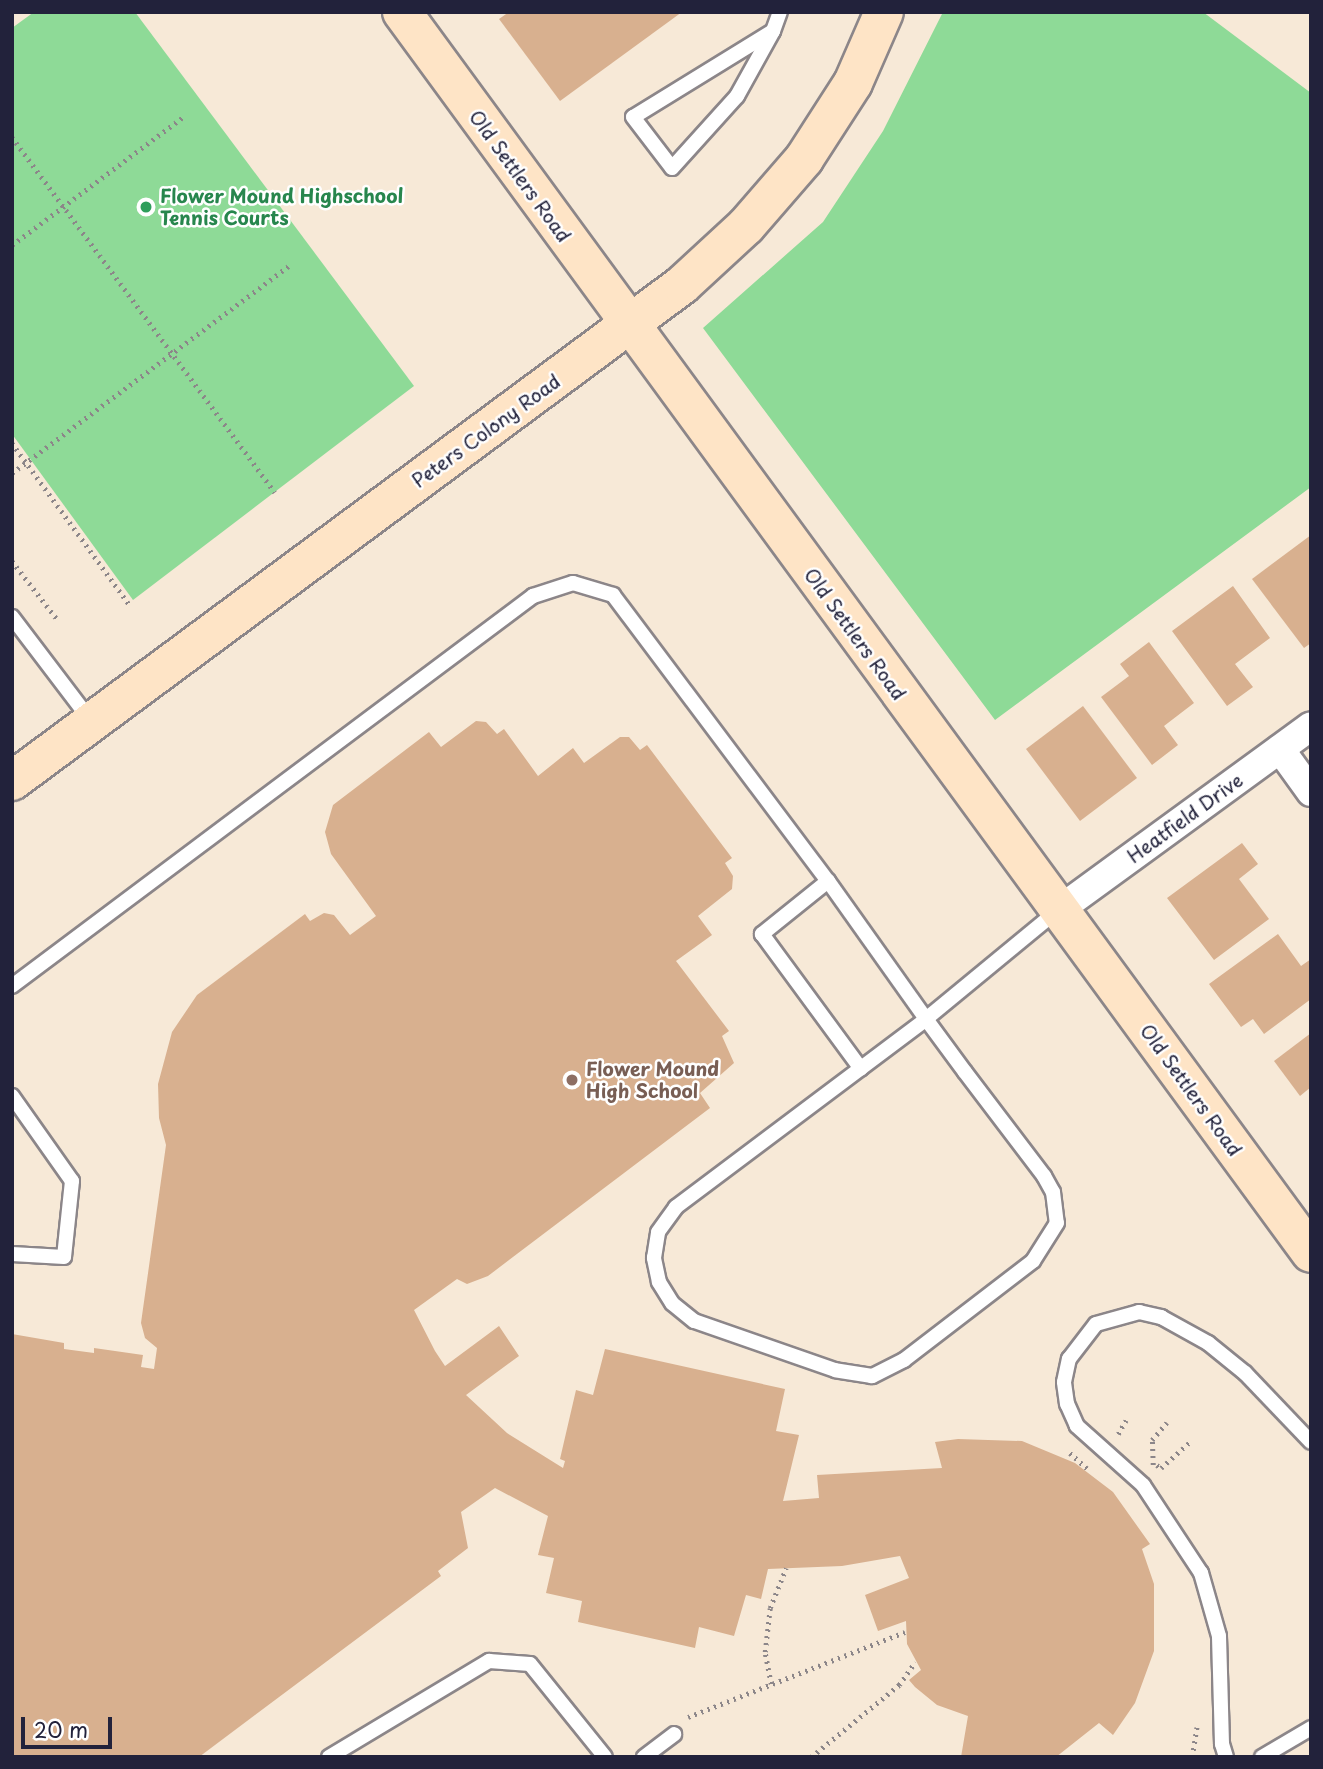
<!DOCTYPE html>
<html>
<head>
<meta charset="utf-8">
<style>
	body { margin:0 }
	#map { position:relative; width:1323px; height:1769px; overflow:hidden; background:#f7e9d7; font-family:"Playpen Sans",sans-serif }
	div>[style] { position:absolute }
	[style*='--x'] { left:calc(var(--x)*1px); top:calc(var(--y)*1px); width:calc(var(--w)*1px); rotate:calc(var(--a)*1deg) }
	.green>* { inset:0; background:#8eda97 }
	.building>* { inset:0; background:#d8b08f }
	.path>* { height:4.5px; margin-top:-2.25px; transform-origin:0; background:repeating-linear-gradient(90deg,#8c8689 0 2px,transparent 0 7px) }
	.roads { filter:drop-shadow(2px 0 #8c8689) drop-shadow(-2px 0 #8c8689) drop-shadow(0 2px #8c8689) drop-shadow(0 -2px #8c8689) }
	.lane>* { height:14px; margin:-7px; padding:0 7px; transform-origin:7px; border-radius:7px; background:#fff }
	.street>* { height:28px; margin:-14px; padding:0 14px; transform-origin:14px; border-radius:14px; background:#fff }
	.secondary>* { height:38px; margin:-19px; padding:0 19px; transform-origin:19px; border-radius:19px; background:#fee4c6 }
	.dots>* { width:19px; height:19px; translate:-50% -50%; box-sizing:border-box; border:4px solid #fff; border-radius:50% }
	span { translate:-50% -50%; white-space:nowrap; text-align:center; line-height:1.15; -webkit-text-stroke:5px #fff; paint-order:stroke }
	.street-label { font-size:19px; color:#22223b }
	.leisure-label { font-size:19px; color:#27864d; font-weight:700 }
	.left { translate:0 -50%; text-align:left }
	.education-label { font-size:19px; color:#785e54; font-weight:700 }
	.frame { position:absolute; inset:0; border:14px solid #22223b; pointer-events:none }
	.scale { position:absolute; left:21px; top:1717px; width:91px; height:32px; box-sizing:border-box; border:4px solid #22223b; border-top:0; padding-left:9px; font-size:21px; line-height:24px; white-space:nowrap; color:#22223b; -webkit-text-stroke:5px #fff; paint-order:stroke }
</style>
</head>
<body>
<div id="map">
	<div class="green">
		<div style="clip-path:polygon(34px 12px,135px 12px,414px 386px,133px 600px,12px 434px,12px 28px)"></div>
		<div style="clip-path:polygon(943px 12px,1203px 12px,1311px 93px,1311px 487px,995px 720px,703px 328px,823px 222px,883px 131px)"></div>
	</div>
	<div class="building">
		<div style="clip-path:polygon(509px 12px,682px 12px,560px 101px,499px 19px)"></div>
		<div style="clip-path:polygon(1311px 535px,1311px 643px,1304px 648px,1252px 579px)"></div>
		<div style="clip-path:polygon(1233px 586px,1270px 638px,1235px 664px,1253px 687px,1227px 706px,1172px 631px)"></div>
		<div style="clip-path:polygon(1149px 642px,1194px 703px,1164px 726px,1178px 745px,1152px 765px,1101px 697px,1129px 676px,1120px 664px)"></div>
		<div style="clip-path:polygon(1083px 706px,1137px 778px,1080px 821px,1026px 749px)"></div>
		<div style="clip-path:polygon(476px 721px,486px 722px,497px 734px,504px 729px,538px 776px,573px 748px,584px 763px,620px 737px,629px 737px,640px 750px,647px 745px,732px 858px,725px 863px,733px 876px,732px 889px,698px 916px,712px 935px,676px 961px,729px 1031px,722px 1036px,734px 1063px,700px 1093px,710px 1108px,488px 1276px,467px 1284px,457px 1279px,414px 1310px,435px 1351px,445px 1366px,499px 1326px,519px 1356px,466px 1395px,507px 1433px,563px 1468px,565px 1461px,560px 1459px,576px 1390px,593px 1395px,605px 1349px,785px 1389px,776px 1431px,799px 1435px,783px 1501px,819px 1498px,817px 1475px,942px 1468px,935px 1442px,958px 1439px,1022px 1441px,1075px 1463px,1113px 1492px,1150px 1544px,1142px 1549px,1154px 1584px,1154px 1651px,1135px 1703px,1113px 1735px,1099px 1723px,1056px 1757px,961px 1757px,968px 1716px,937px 1705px,915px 1687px,909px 1680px,921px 1670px,907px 1644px,906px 1621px,878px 1631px,865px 1595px,909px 1578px,900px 1556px,842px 1566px,768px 1569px,761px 1599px,746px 1595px,734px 1636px,699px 1627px,695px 1648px,578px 1622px,582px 1601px,546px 1593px,554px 1558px,538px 1555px,548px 1516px,495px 1488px,461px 1512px,468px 1548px,438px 1571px,441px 1576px,199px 1757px,12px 1757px,12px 1334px,64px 1343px,64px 1349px,94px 1353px,94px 1348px,143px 1355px,141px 1367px,154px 1369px,157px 1348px,145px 1338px,141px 1323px,166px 1145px,159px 1118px,158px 1084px,172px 1032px,197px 995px,305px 914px,310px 921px,324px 913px,334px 915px,350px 935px,376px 916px,331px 854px,325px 832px,333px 805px,429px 732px,441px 747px)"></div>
		<div style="clip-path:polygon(1242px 843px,1258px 864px,1239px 879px,1269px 919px,1214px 960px,1167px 898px)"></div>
		<div style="clip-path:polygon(1278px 934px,1301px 966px,1311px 959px,1311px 999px,1264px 1034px,1253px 1019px,1241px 1027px,1209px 984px)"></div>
		<div style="clip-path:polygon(1311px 1033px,1311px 1087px,1300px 1096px,1274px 1061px)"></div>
	</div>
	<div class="path">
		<div style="--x:12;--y:137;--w:442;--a:53.5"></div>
		<div style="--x:12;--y:245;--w:214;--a:-36.8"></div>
		<div style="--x:12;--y:443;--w:199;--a:54"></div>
		<div style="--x:12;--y:473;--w:347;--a:-36.8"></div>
		<div style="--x:12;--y:561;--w:73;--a:52.2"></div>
		<div style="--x:1118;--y:1434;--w:16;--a:-60"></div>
		<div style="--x:1070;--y:1453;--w:25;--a:42"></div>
		<div style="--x:1153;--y:1465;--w:25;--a:-92"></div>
		<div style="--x:1152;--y:1440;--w:23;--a:-50"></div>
		<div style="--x:1157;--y:1465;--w:5;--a:37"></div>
		<div style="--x:1161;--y:1468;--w:38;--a:-42"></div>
		<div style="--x:771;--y:1684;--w:33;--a:-101"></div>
		<div style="--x:765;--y:1652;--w:44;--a:-83.5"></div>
		<div style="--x:770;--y:1608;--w:43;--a:-68.2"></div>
		<div style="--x:688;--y:1717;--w:233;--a:-21.4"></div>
		<div style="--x:811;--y:1757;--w:114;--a:-39.3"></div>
		<div style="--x:899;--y:1685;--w:28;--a:-55"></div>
		<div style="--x:1192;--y:1757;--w:30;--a:-81"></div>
	</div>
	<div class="roads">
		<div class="lane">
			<div style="--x:773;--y:31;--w:164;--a:148.4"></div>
			<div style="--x:633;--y:117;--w:64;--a:52.6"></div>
			<div style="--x:672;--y:168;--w:97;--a:-47.9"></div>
			<div style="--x:737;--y:96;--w:74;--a:-61"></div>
			<div style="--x:773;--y:31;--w:20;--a:-70"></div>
			<div style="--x:12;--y:617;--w:131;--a:52.8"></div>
			<div style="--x:828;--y:881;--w:85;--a:141.2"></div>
			<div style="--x:762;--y:934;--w:167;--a:53.7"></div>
			<div style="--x:12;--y:986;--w:651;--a:-36.82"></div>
			<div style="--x:533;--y:596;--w:42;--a:-18"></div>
			<div style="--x:573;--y:583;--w:42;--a:16.7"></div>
			<div style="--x:613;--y:595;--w:358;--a:53.1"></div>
			<div style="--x:828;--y:881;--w:169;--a:54.6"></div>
			<div style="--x:926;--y:1019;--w:66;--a:53.7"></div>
			<div style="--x:965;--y:1072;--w:131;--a:52.8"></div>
			<div style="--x:1044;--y:1176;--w:18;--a:61"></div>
			<div style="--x:1053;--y:1192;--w:31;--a:83"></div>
			<div style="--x:1057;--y:1223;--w:45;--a:122.3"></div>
			<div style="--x:1033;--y:1261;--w:163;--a:142.5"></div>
			<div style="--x:904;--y:1360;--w:36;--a:153"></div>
			<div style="--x:872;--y:1376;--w:37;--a:-171"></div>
			<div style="--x:835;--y:1370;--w:149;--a:-160.8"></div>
			<div style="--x:694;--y:1321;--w:28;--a:-141"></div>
			<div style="--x:672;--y:1303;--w:25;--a:-122"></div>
			<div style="--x:659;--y:1282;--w:25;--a:-102"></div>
			<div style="--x:654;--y:1258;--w:26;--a:-81"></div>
			<div style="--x:658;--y:1232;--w:31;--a:-54"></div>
			<div style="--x:676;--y:1207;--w:313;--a:-36.9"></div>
			<div style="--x:926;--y:1019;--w:170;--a:-39.5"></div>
			<div style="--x:12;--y:1096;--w:104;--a:54.8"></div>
			<div style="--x:72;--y:1181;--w:76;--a:96"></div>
			<div style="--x:64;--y:1257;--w:52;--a:-176.7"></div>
			<div style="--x:329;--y:1757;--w:187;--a:-31"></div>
			<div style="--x:489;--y:1661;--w:41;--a:4.2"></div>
			<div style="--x:530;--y:1664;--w:119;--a:51.1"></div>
			<div style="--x:644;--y:1757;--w:38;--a:-37"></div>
			<div style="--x:1226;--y:1757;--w:14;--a:-107"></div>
			<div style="--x:1222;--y:1744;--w:108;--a:-91.6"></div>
			<div style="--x:1219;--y:1636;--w:66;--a:-105.9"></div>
			<div style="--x:1201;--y:1573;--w:105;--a:-123.4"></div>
			<div style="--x:1143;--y:1485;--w:89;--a:-138.2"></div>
			<div style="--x:1077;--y:1426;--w:24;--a:-114"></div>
			<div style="--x:1067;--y:1404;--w:22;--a:-98"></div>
			<div style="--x:1064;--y:1382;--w:24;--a:-78"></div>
			<div style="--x:1069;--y:1359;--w:44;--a:-52.4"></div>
			<div style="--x:1096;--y:1324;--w:45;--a:-15.6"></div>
			<div style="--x:1139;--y:1312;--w:23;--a:13"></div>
			<div style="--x:1161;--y:1317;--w:54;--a:29"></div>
			<div style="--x:1208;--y:1343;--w:48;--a:39"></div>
			<div style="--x:1245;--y:1373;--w:95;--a:46.3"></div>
			<div style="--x:1262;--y:1757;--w:57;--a:-30.6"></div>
		</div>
		<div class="street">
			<div style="--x:1280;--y:749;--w:53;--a:54.2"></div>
			<div style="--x:1059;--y:910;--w:312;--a:-36.1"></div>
		</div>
		<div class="secondary">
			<div style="--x:402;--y:12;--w:1538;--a:53.78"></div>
			<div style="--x:12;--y:781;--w:834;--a:-36.51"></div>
			<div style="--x:682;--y:285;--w:87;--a:-42.7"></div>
			<div style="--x:746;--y:226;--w:89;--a:-49.1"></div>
			<div style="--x:804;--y:159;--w:90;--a:-57.2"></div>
			<div style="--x:853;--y:83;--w:77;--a:-66.4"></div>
		</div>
	</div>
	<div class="dots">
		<div style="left:146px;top:207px;background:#2e9e5b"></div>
		<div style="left:572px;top:1080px;background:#8d6e63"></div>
	</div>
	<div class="street-label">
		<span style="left:520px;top:176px;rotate:54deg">Old Settlers Road</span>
		<span style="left:486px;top:431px;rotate:-36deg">Peters Colony Road</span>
		<span style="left:855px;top:634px;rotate:54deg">Old Settlers Road</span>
		<span style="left:1185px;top:818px;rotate:-36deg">Heatfield Drive</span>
		<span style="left:1191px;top:1090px;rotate:54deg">Old Settlers Road</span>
	</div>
	<div class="leisure-label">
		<span class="left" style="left:160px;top:207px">Flower Mound Highschool<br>Tennis Courts</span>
	</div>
	<div class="education-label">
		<span class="left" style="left:586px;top:1080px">Flower Mound<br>High School</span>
	</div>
	<div class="frame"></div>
	<div class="scale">20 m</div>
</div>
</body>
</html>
